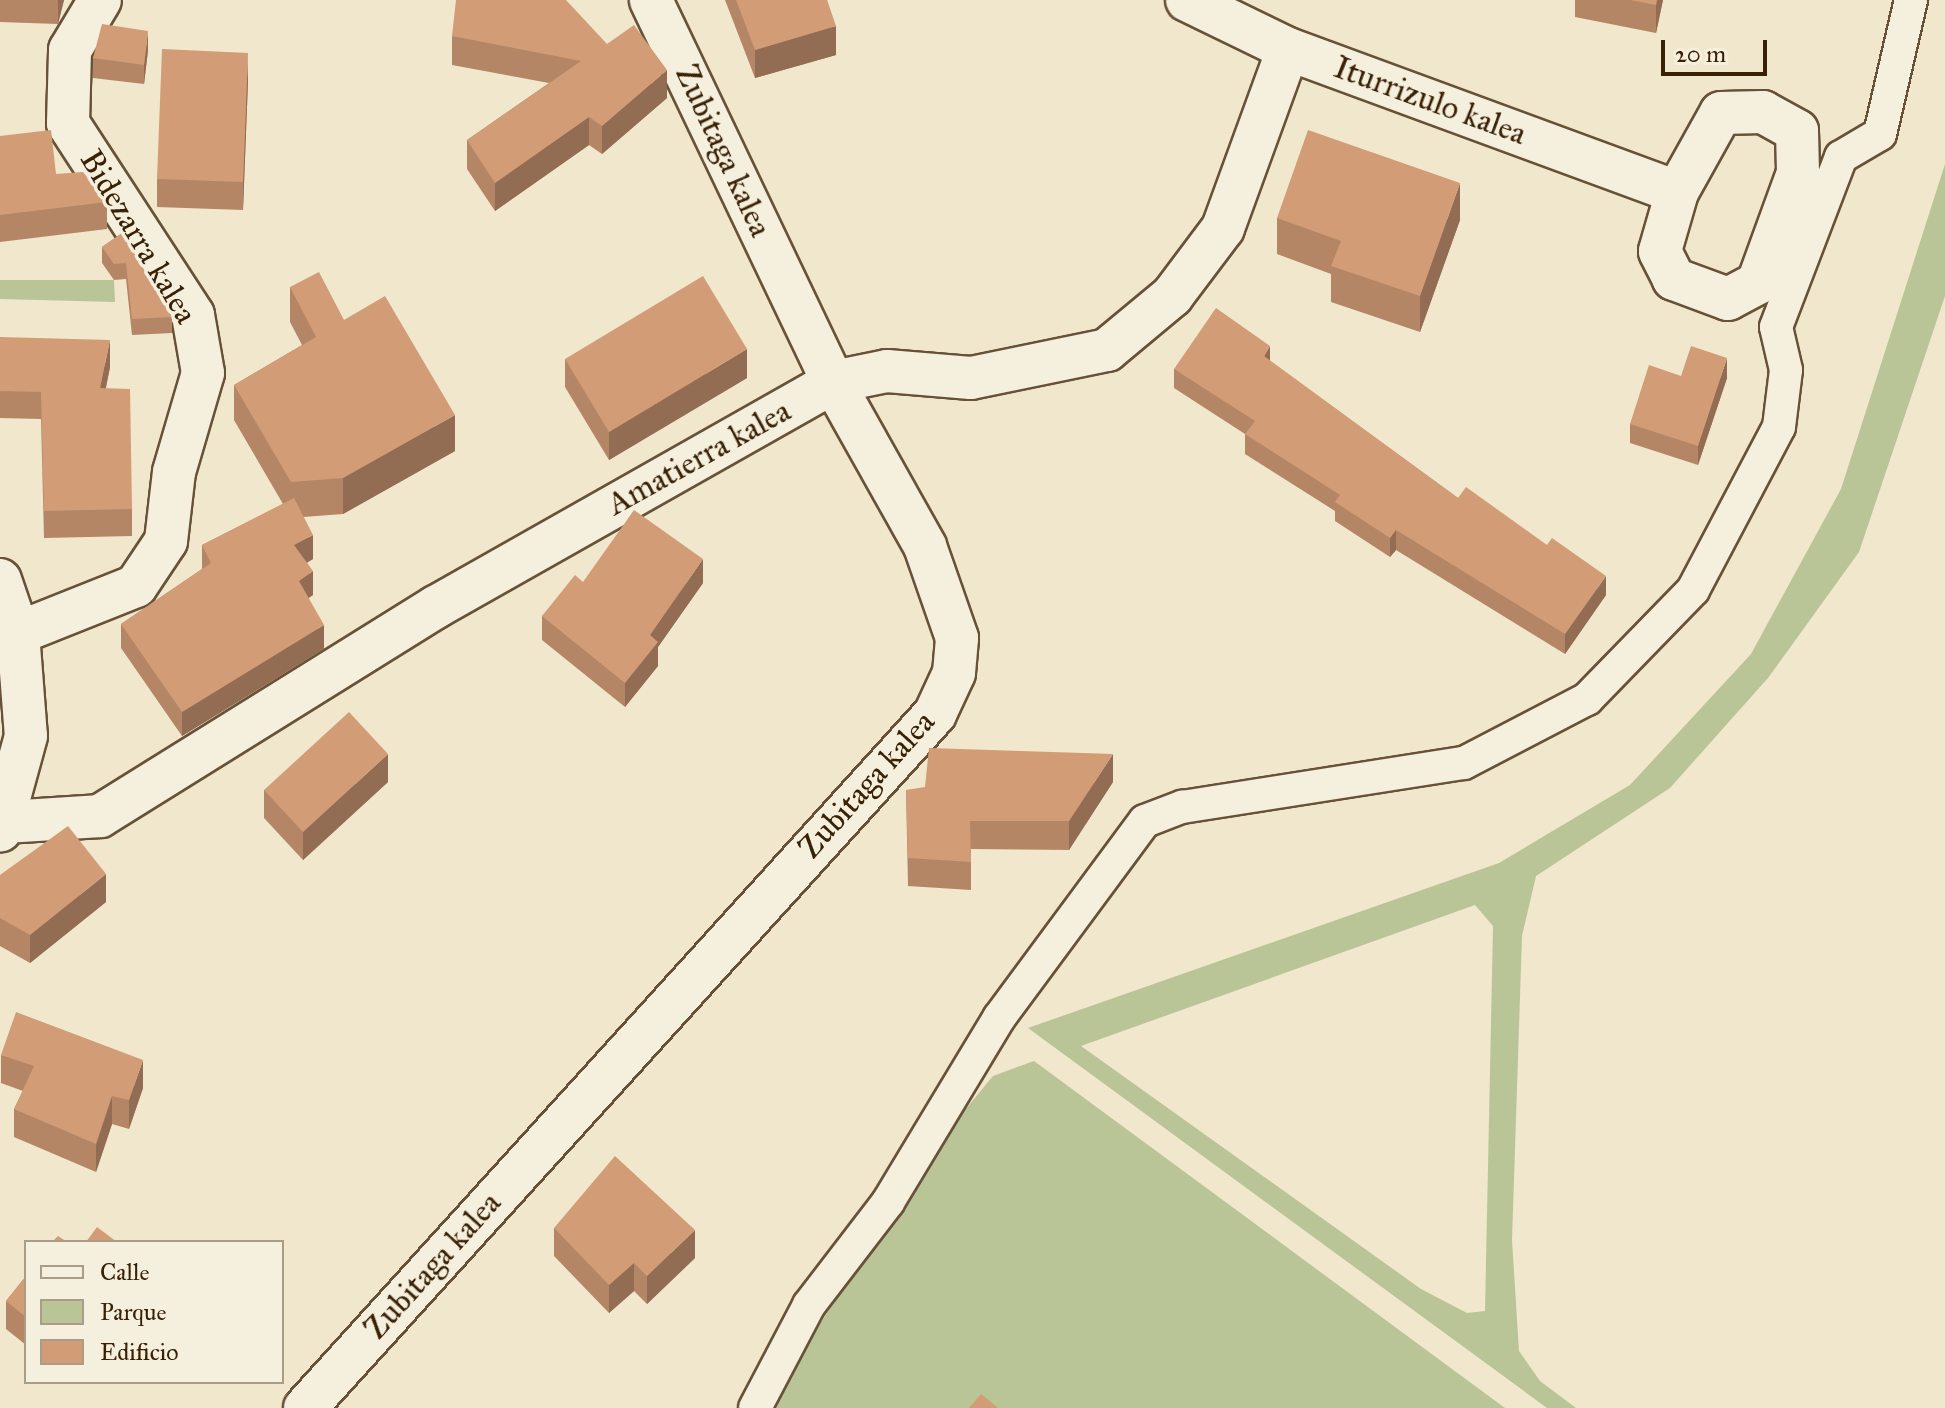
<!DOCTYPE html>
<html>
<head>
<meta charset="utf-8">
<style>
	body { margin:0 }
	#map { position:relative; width:1945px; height:1408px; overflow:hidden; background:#f0e7cc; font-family:"IM FELL Great Primer",serif }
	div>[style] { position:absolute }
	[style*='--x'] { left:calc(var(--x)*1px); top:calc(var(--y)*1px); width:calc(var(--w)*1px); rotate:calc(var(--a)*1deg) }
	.green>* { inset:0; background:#bac597 }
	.roads { filter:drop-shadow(2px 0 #675238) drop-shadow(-2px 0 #675238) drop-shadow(0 2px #675238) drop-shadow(0 -2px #675238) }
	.pedestrian>* { height:32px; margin:-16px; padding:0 16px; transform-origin:16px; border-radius:16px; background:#f5efde }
	.minor>* { height:42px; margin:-21px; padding:0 21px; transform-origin:21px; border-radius:21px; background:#f5efde }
	.wall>* { inset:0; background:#b48665 }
	.shaded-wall>* { inset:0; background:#926d53 }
	.building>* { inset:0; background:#d19c76 }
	span { translate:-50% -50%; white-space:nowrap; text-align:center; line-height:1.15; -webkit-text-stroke:7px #f5efde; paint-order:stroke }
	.street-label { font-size:32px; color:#392106 }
	.legend { position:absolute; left:24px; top:1240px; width:260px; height:144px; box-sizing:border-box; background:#f5efde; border:2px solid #aa9d88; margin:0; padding:10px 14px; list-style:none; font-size:24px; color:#392106 }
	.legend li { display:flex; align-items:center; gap:16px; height:40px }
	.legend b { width:40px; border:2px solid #aa9d88 }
	.scale { position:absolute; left:1661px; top:40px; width:106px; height:36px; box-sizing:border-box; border:4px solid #392106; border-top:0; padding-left:10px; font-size:24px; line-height:28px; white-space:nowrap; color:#392106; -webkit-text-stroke:6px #f5efde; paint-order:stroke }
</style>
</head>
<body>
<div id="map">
	<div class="green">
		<div style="clip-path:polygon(evenodd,1945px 164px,1945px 296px,1859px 552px,1768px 678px,1670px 788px,1536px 876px,1522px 936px,1512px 1240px,1519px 1351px,1540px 1381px,1576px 1408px,1547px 1408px,1028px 1028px,1499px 863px,1630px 785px,1751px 654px,1841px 489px,1945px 164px,1475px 905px,1493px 926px,1485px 1311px,1467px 1313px,1421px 1289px,1081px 1046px,1475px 905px)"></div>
		<div style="clip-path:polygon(0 280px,114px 280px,115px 302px,0 299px)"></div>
		<div style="clip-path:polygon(1034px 1061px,1505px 1408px,766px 1408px,927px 1156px,993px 1076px)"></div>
	</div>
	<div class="roads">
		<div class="pedestrian">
			<div style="--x:755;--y:1408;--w:116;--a:-62.3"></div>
			<div style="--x:809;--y:1305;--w:130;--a:-52.5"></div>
			<div style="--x:888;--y:1202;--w:215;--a:-58.9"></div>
			<div style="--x:999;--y:1018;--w:245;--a:-53.5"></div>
			<div style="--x:1145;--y:821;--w:40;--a:-21"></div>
			<div style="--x:1182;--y:807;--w:285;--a:-8.9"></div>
			<div style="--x:1464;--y:763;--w:139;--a:-27.5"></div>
			<div style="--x:1587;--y:699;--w:152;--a:-45.8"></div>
			<div style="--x:1693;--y:590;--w:184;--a:-62.2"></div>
			<div style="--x:1779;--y:427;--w:57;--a:-83"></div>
			<div style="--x:1786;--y:370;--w:44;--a:-103.1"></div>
			<div style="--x:1776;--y:327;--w:182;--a:-69.1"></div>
			<div style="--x:1841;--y:157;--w:45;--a:-30.5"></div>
			<div style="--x:1880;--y:134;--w:138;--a:-77"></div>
		</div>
		<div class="minor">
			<div style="--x:1187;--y:0;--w:112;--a:25.9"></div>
			<div style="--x:1288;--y:49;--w:414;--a:20.2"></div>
			<div style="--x:1763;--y:112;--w:39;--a:29"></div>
			<div style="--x:1797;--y:131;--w:42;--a:88.6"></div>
			<div style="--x:1798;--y:173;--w:117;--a:110"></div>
			<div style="--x:1758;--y:283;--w:34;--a:152"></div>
			<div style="--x:1728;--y:299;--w:58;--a:-159.7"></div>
			<div style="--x:1674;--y:279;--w:31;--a:-117"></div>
			<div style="--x:1660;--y:251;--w:61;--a:-73.9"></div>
			<div style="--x:1677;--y:192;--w:90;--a:-60.9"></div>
			<div style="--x:1721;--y:113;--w:42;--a:-1.4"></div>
			<div style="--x:0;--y:580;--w:56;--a:71.2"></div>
			<div style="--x:18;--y:633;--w:103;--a:85.6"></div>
			<div style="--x:26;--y:736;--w:98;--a:105.3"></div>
			<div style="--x:18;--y:633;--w:127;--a:-21.7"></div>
			<div style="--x:136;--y:586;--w:54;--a:-56.3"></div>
			<div style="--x:166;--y:541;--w:69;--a:-83.4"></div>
			<div style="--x:174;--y:472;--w:103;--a:-73.7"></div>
			<div style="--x:203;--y:373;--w:59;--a:-99.8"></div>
			<div style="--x:193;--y:315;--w:229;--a:-123.1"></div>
			<div style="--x:68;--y:123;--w:73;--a:-88.4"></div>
			<div style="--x:70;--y:50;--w:58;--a:-59"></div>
			<div style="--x:5;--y:822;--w:95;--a:-3.6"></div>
			<div style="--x:100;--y:816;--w:396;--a:-31.9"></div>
			<div style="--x:436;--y:607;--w:456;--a:-29.5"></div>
			<div style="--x:833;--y:382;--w:55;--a:-11.5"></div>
			<div style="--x:887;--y:371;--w:84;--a:4.8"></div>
			<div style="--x:971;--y:378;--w:139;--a:-11.6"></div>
			<div style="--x:1107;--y:350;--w:85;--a:-39.7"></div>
			<div style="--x:1172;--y:296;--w:85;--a:-53.1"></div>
			<div style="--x:1223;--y:228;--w:190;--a:-70"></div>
			<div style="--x:305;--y:1408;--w:937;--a:-47.77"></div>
			<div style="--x:935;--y:714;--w:45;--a:-65.1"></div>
			<div style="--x:954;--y:673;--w:35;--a:-85"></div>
			<div style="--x:957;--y:638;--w:97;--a:-109.2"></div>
			<div style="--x:925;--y:546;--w:188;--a:-119.3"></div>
			<div style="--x:833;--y:382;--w:423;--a:-115.5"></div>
		</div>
	</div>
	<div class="wall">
		<div style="clip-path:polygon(0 0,64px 0,58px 24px,0 22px)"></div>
		<div style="clip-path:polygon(725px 0,827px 0,836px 55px,755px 78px)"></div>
		<div style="clip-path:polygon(1575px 0,1663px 0,1656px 33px,1575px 17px)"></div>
		<div style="clip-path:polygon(452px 36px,607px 44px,667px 98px,602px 154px,589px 145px,495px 211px,467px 169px,467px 140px,549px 83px,452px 65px)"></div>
		<div style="clip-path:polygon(148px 50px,144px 84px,93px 78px,93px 58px)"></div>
		<div style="clip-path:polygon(248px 81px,243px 210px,157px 207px,157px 179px)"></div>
		<div style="clip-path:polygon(0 136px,56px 174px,107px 202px,107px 229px,0 242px)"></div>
		<div style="clip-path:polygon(1277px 218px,1460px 220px,1420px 332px,1331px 302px,1331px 274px,1277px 254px)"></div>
		<div style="clip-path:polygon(122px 233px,172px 317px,172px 333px,132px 335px,126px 279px,114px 280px,102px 263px,102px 247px)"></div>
		<div style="clip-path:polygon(290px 287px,344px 320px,455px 451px,343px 514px,303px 517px,313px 559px,307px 563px,313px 595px,308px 598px,324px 649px,182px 736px,121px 648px,121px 624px,202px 569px,202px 545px,283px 504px,234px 420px,234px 385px,302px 345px,290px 322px)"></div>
		<div style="clip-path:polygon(0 337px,110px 367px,106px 388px,132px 509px,132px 536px,44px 538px,41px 419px,0 418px)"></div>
		<div style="clip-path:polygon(565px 359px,747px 378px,609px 460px,565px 387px)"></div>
		<div style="clip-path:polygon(1270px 361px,1458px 498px,1606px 595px,1565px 654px,1396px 550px,1390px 557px,1335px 521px,1335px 511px,1245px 454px,1245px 434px,1174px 388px,1174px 369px)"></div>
		<div style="clip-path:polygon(1681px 376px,1727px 378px,1698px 465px,1630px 443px,1630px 424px)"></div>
		<div style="clip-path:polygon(583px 582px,703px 583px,658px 647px,658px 666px,625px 707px,542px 640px,542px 616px)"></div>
		<div style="clip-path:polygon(388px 782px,303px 860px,264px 818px,264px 790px)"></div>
		<div style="clip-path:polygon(1113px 782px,1069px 850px,971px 849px,971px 890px,908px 886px,906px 790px)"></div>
		<div style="clip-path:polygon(0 875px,106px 902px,30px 963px,0 946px)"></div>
		<div style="clip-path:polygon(1px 1055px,143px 1088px,129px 1129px,112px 1124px,96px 1172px,14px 1137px,14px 1109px,23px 1091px,1px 1083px)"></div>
		<div style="clip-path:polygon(554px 1228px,695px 1258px,647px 1304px,634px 1291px,609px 1313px,554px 1256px)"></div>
		<div style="clip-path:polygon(26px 1276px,26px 1345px,6px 1329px,6px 1301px)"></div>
	</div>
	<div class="shaded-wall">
		<div style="clip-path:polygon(58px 0,64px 0,58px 24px)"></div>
		<div style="clip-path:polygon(1657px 0,1663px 0,1656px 33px,1656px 5px)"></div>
		<div style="clip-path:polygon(836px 26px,836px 55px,755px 78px,755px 50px)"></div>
		<div style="clip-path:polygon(148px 31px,148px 50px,144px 84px,144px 65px)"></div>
		<div style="clip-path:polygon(248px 53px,248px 81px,243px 210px,243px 182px)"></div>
		<div style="clip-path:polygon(667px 70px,667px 98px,602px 154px,602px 126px)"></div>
		<div style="clip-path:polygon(589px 117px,589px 145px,495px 211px,495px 183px)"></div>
		<div style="clip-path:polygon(1460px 183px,1460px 220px,1420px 332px,1420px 296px)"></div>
		<div style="clip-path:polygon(110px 340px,110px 367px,100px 415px,100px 388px)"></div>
		<div style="clip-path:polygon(1270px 346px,1270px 366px,1264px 356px)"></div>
		<div style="clip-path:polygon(747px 349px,747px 378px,609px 460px,609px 432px)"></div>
		<div style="clip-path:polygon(1727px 358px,1727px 378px,1698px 465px,1698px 446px)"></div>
		<div style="clip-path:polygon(455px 415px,455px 451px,343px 514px,343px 478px)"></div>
		<div style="clip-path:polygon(1396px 530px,1396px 550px,1390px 557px,1390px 538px)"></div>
		<div style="clip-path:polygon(313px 535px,313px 559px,294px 569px,294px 545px)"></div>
		<div style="clip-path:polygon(703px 559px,703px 583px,658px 647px,658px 666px,625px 707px,625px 683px,650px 635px)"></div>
		<div style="clip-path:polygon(313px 571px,313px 595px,299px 605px,299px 581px)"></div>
		<div style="clip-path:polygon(1606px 576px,1606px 595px,1565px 654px,1565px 634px)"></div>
		<div style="clip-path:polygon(324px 625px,324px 649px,182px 736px,182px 712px)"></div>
		<div style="clip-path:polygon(388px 754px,388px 782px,303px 860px,303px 832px)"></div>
		<div style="clip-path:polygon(1113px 754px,1113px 782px,1069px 850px,1069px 821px)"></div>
		<div style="clip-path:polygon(106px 874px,106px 902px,30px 963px,30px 935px)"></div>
		<div style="clip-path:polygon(143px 1060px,143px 1088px,129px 1129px,129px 1100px)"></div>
		<div style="clip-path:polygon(112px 1096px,112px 1124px,96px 1172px,96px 1144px)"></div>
		<div style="clip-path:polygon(695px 1230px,695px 1258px,647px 1304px,647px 1276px)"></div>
		<div style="clip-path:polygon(634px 1263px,634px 1291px,609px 1313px,609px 1285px)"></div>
	</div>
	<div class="building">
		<div style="clip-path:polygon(456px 0,566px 0,607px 44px,634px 25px,667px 70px,602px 126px,589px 117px,495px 183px,467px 140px,581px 61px,452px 36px)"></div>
		<div style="clip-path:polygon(736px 0,827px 0,836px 26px,755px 50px)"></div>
		<div style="clip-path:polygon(1630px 0,1657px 0,1656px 5px)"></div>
		<div style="clip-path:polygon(102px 24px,148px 31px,144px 65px,93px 58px)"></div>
		<div style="clip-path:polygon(162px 49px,248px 53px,243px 182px,157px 179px)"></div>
		<div style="clip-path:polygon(51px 130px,56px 174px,83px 172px,107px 202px,0 215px,0 136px)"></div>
		<div style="clip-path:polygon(1308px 130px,1460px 183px,1420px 296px,1331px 266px,1341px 241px,1277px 218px)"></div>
		<div style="clip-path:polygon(122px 233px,172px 317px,132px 319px,126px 263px,114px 264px,102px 247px)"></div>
		<div style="clip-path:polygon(319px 272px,344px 320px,385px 296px,455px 415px,343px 478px,291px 482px,234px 385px,316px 337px,290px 287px)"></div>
		<div style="clip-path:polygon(703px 276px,747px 349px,609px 432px,565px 359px)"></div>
		<div style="clip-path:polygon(1216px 308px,1270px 346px,1264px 356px,1458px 498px,1466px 487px,1547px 545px,1552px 538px,1606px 576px,1565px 634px,1396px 530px,1390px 538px,1335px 502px,1340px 495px,1245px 434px,1255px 421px,1174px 369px)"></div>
		<div style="clip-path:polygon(0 337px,110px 340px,100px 388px,130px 389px,132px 509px,44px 511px,41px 392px,0 391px)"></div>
		<div style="clip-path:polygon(1691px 346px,1727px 358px,1698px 446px,1630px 424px,1649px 365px,1681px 376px)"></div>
		<div style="clip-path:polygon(294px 498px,313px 535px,294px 545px,313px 571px,299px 581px,324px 625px,182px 712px,121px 624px,211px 563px,202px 545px)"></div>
		<div style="clip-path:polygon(634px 510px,703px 559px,650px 635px,658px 642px,625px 683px,542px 616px,575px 575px,583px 582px)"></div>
		<div style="clip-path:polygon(349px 712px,388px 754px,303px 832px,264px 790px)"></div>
		<div style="clip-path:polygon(929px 748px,1113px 754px,1069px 821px,970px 821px,971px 862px,908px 858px,906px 790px,925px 787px)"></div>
		<div style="clip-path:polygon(68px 826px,106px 874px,30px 935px,0 918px,0 875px)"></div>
		<div style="clip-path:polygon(16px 1012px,143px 1060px,129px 1100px,112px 1096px,96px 1144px,14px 1109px,34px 1066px,1px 1055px)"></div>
		<div style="clip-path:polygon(615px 1156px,695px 1230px,647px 1276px,634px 1263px,609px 1285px,554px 1228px)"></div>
		<div style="clip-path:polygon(97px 1227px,117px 1242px,86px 1242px)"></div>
		<div style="clip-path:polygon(58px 1236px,67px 1242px,52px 1242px)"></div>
		<div style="clip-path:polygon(26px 1276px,26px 1317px,6px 1301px)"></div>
		<div style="clip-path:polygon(981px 1394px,998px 1408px,969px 1408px)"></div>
	</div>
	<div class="street-label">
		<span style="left:1430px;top:101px;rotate:20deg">Iturrizulo kalea</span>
		<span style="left:723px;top:151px;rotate:65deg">Zubitaga kalea</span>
		<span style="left:138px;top:237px;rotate:59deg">Bidezarra kalea</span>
		<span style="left:699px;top:458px;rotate:-29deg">Amatierra kalea</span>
		<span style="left:867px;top:785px;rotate:-48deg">Zubitaga kalea</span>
		<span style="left:433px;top:1266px;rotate:-48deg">Zubitaga kalea</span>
	</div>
	<ul class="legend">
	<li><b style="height:10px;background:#f5efde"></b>Calle</li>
	<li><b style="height:22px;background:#bac597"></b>Parque</li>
	<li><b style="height:22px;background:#d19c76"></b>Edificio</li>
	</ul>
	<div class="scale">20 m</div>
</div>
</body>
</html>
